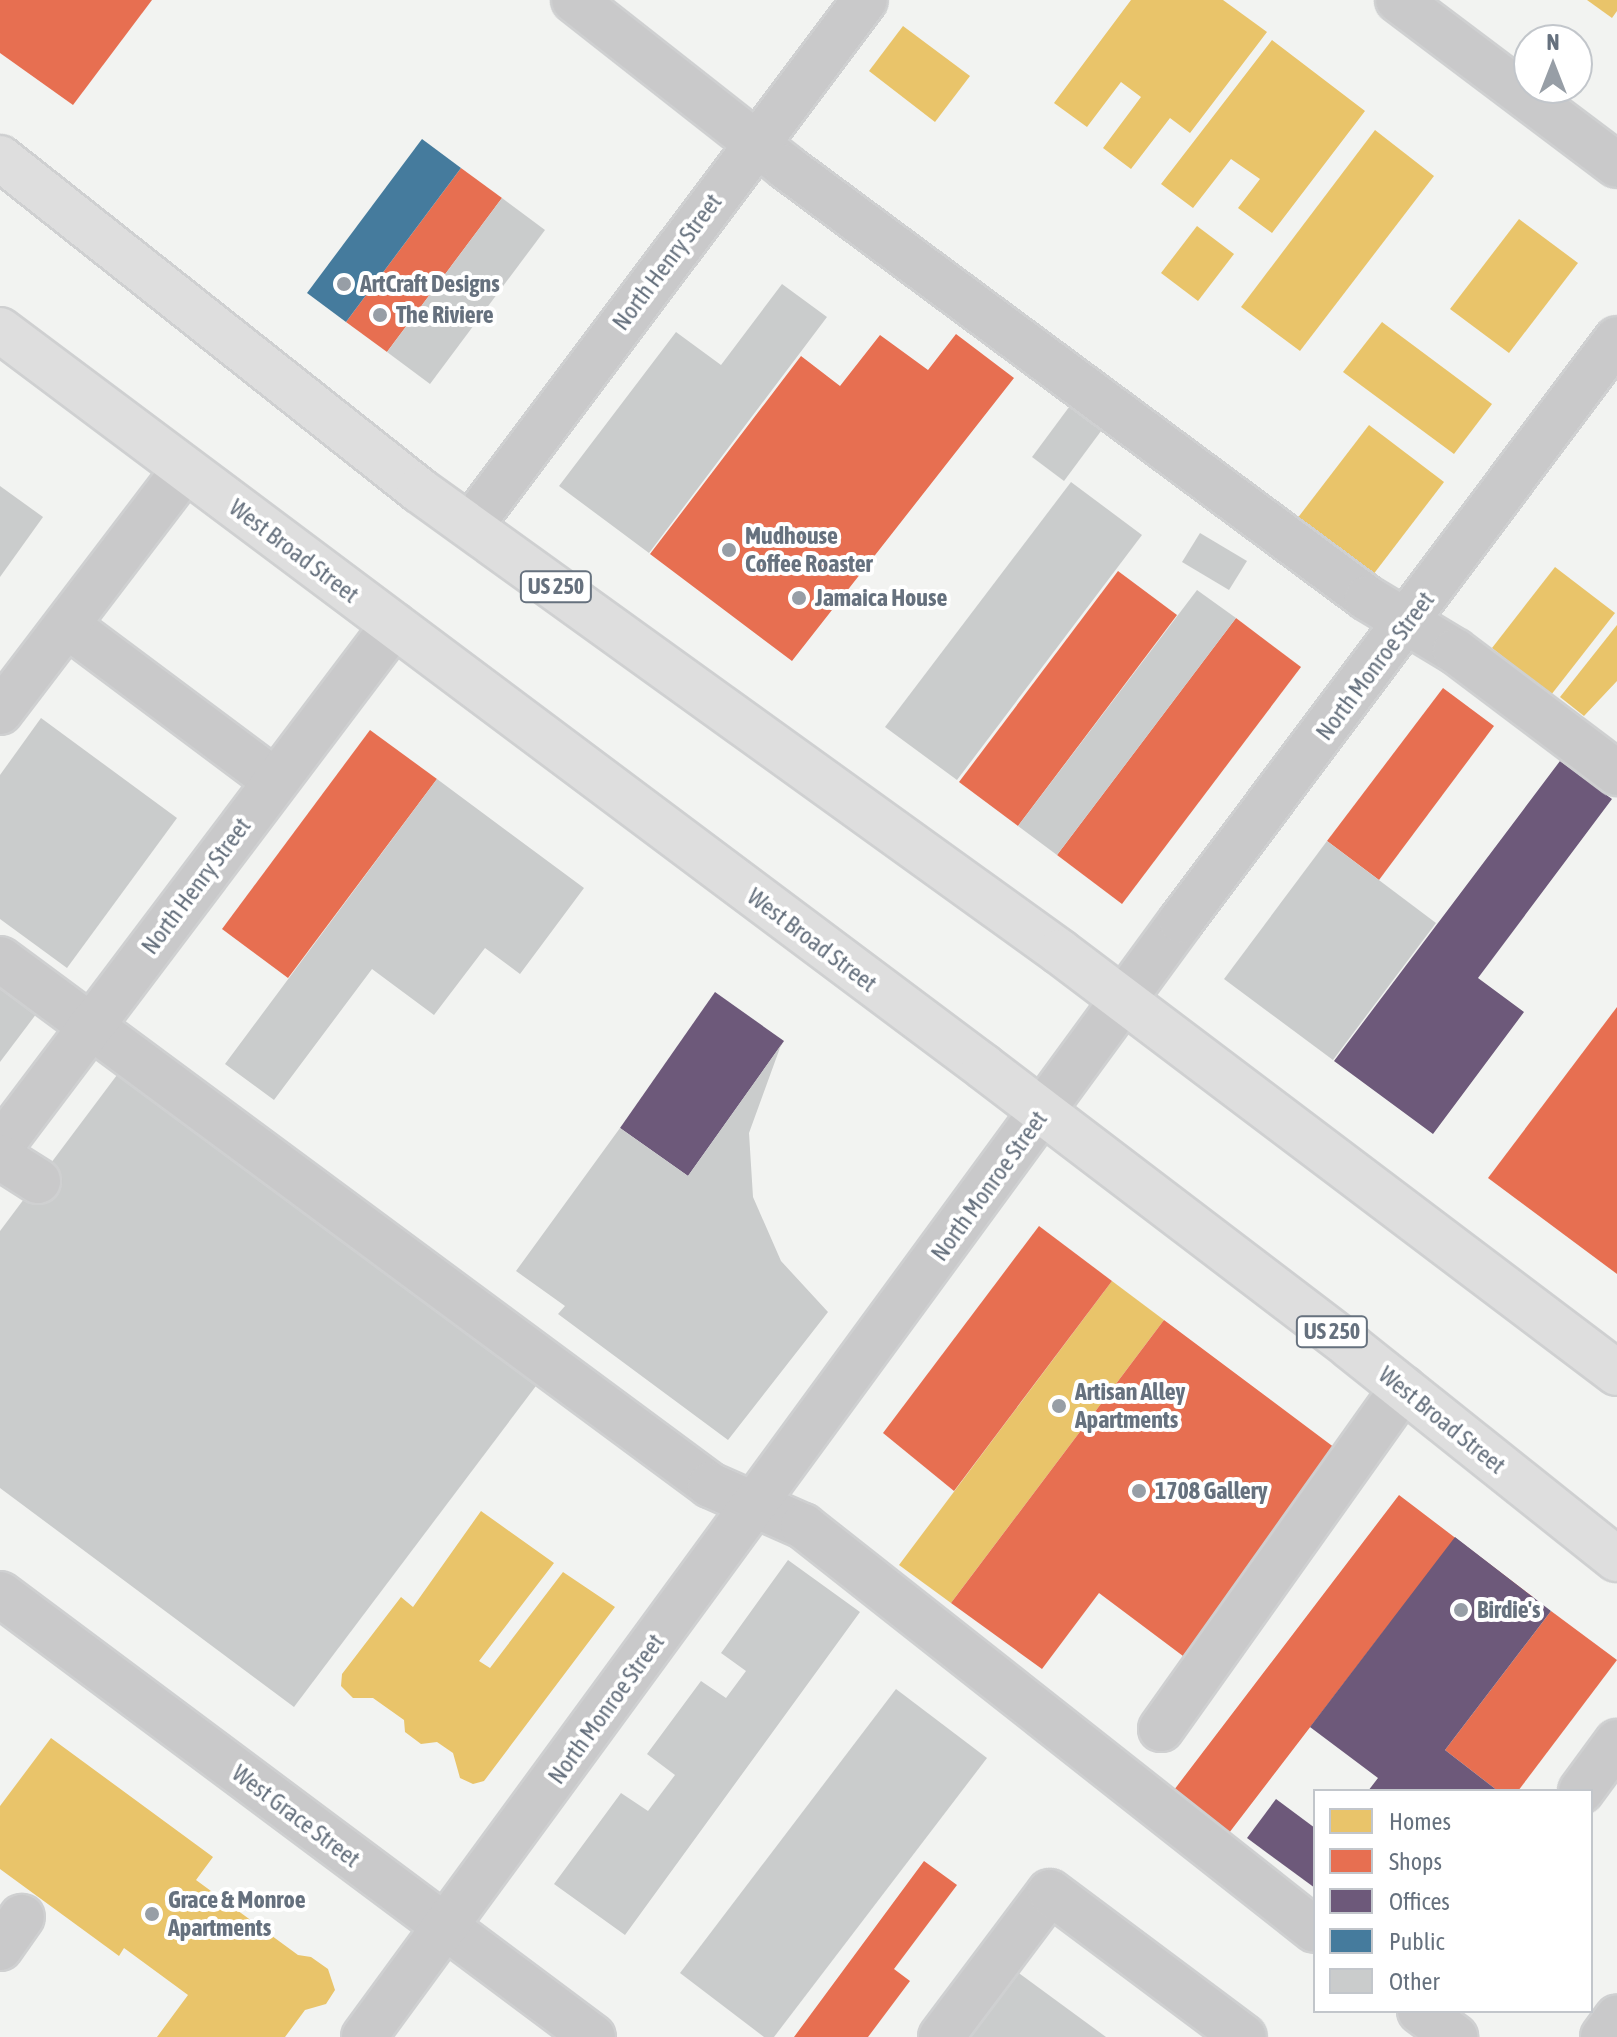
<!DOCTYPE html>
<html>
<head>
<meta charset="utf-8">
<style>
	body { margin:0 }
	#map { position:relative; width:1617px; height:2037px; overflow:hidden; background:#f2f3f1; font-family:"Asap Condensed",sans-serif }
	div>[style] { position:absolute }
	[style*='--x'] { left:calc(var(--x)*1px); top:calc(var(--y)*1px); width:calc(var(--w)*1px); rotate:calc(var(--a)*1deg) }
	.homes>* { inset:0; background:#e9c46a }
	.shops>* { inset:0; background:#e76f51 }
	.offices>* { inset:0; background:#6d597a }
	.public>* { inset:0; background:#457b9d }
	.building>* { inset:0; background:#cacccc }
	.roads { filter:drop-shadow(2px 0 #cfd0d1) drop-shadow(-2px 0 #cfd0d1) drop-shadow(0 2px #cfd0d1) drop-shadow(0 -2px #cfd0d1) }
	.minor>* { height:44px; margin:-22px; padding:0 22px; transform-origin:22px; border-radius:22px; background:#c9c9ca }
	.major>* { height:44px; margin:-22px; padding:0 22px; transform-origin:22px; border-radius:22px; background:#dedede }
	.dots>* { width:22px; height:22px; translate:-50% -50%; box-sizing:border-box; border:4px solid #fff; border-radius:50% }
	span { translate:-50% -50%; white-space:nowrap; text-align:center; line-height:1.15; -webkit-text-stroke:8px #fff; paint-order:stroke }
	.shield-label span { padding:2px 6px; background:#fff; border:2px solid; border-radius:6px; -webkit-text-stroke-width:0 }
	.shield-label { font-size:22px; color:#66717e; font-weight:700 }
	.street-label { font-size:24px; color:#66717e }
	.poi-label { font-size:24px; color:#66717e; font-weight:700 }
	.left { translate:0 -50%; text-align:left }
	.legend { position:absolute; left:1313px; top:1789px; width:280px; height:224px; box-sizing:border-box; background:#fff; border:2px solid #c2c6cb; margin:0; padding:10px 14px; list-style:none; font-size:24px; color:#66717e }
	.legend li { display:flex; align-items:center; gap:16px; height:40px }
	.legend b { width:40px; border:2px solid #c2c6cb }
	.north { position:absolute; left:1513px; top:24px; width:80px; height:80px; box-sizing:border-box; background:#fff; border:2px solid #c2c6cb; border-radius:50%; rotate:0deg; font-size:22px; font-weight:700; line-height:32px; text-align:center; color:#66717e }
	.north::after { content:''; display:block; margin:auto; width:28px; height:36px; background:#979ea6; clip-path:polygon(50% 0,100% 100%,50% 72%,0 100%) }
</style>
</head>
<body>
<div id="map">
	<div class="homes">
		<div style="clip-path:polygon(1131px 0,1223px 0,1267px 32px,1190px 133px,1170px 118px,1131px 169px,1103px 148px,1141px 97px,1121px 82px,1087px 127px,1054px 103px)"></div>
		<div style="clip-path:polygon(1587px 0,1617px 0,1617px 11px,1612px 18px)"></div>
		<div style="clip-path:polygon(903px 26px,970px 76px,935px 122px,869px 71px)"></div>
		<div style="clip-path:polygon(1272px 40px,1365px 111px,1272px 233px,1238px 208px,1260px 179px,1231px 159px,1193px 208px,1161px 184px)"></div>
		<div style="clip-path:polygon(1375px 130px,1434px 176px,1300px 351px,1241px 307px)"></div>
		<div style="clip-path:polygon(1519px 219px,1578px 263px,1509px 353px,1450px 309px)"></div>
		<div style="clip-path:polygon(1197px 226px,1234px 254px,1198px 301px,1161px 273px)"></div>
		<div style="clip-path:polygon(1382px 322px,1492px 404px,1454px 454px,1343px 372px)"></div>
		<div style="clip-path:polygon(1369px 425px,1444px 482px,1366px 584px,1290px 528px)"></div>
		<div style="clip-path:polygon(1555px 567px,1615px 613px,1551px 695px,1492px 648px)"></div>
		<div style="clip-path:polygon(1617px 625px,1617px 681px,1584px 716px,1560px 697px)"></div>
		<div style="clip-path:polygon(1112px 1281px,1164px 1320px,951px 1603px,899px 1565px)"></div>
		<div style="clip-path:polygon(481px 1511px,554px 1563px,479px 1661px,490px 1668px,563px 1572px,615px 1607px,484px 1781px,473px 1784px,460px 1778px,453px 1753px,437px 1742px,421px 1744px,405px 1732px,404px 1720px,373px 1698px,353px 1698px,341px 1686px,342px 1674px,401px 1597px,413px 1607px)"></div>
		<div style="clip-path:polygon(51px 1738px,213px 1857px,196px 1880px,298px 1955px,311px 1957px,328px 1969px,335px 1990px,326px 2004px,305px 2010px,285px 2037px,157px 2037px,188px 1995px,124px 1948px,119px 1956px,0 1869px,0 1806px)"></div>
	</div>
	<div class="shops">
		<div style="clip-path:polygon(0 0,152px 0,73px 105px,0 53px)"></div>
		<div style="clip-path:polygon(461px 168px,502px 198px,387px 352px,346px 322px)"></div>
		<div style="clip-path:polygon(956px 334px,1014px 378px,792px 661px,650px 554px,801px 356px,840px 386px,880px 335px,928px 370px)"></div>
		<div style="clip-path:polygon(1118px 571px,1177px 615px,1018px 826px,959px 782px)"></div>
		<div style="clip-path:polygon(1236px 618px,1301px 667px,1122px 904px,1057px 855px)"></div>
		<div style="clip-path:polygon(1443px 688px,1494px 726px,1379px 880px,1327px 841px)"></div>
		<div style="clip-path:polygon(370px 730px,437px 779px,288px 978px,222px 929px)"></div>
		<div style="clip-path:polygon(1617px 1007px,1617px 1274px,1488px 1178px)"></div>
		<div style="clip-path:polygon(1039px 1226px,1112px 1281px,954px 1491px,883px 1433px)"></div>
		<div style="clip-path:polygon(1164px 1320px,1339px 1451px,1183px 1656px,1099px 1593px,1042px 1669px,951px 1603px)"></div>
		<div style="clip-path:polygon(1399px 1495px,1533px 1597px,1469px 1682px,1390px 1623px,1229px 1833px,1174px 1790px)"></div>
		<div style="clip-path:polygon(1551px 1611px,1617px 1660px,1518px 1791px,1498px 1791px,1445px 1750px)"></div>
		<div style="clip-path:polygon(924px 1861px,957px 1885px,894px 1969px,910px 1981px,868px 2037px,794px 2037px)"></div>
	</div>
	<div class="offices">
		<div style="clip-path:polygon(1560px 761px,1612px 799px,1478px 978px,1524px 1012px,1433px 1134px,1334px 1061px)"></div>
		<div style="clip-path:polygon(715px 992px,784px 1041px,688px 1176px,620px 1128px)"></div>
		<div style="clip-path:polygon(1455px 1537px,1551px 1611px,1445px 1750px,1498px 1791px,1368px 1791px,1378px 1778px,1310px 1727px)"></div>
		<div style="clip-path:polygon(1276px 1799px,1315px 1828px,1315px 1888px,1247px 1838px)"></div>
	</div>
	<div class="public">
		<div style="clip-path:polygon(422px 139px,461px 168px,346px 322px,307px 293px)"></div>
	</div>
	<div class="building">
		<div style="clip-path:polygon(502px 198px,545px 230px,430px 384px,387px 352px)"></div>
		<div style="clip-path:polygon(782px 284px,827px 317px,649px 553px,559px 486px,676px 332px,721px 365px)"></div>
		<div style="clip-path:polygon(1075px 399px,1107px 423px,1064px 481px,1032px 457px)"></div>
		<div style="clip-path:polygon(1071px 482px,1142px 535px,957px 780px,885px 727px)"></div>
		<div style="clip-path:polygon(0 486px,43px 517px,0 577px)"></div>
		<div style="clip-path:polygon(1200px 533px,1247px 561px,1229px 590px,1182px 562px)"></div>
		<div style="clip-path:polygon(1197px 590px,1236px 618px,1057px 855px,1018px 826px)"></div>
		<div style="clip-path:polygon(41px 718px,177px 818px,67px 968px,0 919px,0 775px)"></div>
		<div style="clip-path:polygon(437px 779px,584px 888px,520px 974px,485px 948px,434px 1015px,372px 969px,274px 1100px,225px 1064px)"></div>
		<div style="clip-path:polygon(1327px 841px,1436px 923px,1333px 1060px,1224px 979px)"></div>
		<div style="clip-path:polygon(0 979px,40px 1009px,0 1062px)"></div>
		<div style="clip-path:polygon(781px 1045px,749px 1133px,753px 1197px,781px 1261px,828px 1312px,728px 1440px,558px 1314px,565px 1306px,516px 1271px,620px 1128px,688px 1176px)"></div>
		<div style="clip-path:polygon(126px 1063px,545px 1374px,294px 1707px,0 1488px,0 1231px)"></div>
		<div style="clip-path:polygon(788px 1560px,860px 1612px,625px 1935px,554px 1884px,621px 1793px,648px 1811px,675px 1775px,647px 1754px,701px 1681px,726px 1698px,746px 1671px,721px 1653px)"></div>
		<div style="clip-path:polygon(896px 1689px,987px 1758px,774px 2037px,764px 2037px,680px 1973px)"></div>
		<div style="clip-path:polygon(1016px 1971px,1106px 2037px,968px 2037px)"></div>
	</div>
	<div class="roads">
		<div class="minor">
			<div style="--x:574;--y:0;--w:270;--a:38.2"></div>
			<div style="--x:786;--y:167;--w:723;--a:36.57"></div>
			<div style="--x:1367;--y:598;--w:103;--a:31.1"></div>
			<div style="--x:1455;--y:651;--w:203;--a:37"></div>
			<div style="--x:1398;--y:0;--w:274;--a:37"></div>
			<div style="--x:471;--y:525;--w:656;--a:-53.11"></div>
			<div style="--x:68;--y:626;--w:259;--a:36.8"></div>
			<div style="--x:0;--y:712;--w:305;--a:-52.7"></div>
			<div style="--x:0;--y:959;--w:884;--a:36.53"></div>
			<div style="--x:710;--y:1485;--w:102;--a:23.8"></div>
			<div style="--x:803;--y:1526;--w:652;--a:38.28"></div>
			<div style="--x:0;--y:1147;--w:654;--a:-52.95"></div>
			<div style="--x:0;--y:1157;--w:45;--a:32.3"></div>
			<div style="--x:0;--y:1594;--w:740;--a:36.76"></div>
			<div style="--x:1161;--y:1729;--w:418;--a:-54.6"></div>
			<div style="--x:1581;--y:1791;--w:61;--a:-53.7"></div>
			<div style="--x:0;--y:1948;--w:38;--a:-55"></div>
			<div style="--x:1420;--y:2011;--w:44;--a:36.6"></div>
			<div style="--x:364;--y:2037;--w:1383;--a:-53.79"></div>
			<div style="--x:1181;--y:921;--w:727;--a:-53.16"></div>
			<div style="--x:941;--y:2037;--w:181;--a:-53.1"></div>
			<div style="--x:1050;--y:1892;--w:242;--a:36.8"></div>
			<div style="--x:1603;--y:2037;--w:24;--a:-54"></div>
		</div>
		<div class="major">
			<div style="--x:0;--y:158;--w:535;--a:38.39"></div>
			<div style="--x:419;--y:490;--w:790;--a:35.78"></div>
			<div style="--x:1060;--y:952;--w:698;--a:37.08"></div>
			<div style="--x:0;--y:330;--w:1229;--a:36.83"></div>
			<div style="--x:984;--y:1067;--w:462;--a:37.3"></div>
			<div style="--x:1351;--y:1347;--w:340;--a:38.6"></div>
		</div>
	</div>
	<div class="dots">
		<div style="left:344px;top:284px;background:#979ea6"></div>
		<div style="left:380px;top:315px;background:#979ea6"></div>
		<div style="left:729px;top:550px;background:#979ea6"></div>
		<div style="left:799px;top:598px;background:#979ea6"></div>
		<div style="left:1059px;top:1406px;background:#979ea6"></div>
		<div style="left:1139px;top:1491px;background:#979ea6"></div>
		<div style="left:1461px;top:1610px;background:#979ea6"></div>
		<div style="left:152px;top:1914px;background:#979ea6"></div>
	</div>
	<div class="shield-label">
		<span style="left:556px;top:587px">US 250</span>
		<span style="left:1332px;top:1332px">US 250</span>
	</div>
	<div class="street-label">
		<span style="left:667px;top:262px;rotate:-53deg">North Henry Street</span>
		<span style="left:294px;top:551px;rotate:37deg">West Broad Street</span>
		<span style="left:1375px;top:666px;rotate:-53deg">North Monroe Street</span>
		<span style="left:196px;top:886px;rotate:-53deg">North Henry Street</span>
		<span style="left:812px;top:940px;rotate:37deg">West Broad Street</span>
		<span style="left:989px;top:1186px;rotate:-54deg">North Monroe Street</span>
		<span style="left:1442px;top:1420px;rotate:39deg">West Broad Street</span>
		<span style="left:606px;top:1709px;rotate:-54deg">North Monroe Street</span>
		<span style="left:296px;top:1816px;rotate:37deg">West Grace Street</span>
	</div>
	<div class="poi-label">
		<span class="left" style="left:360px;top:284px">ArtCraft Designs</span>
		<span class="left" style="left:396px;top:315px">The Riviere</span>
		<span class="left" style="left:745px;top:550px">Mudhouse<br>Coffee Roaster</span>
		<span class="left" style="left:815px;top:598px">Jamaica House</span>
		<span class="left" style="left:1075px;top:1406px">Artisan Alley<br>Apartments</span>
		<span class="left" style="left:1155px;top:1491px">1708 Gallery</span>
		<span class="left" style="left:1477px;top:1610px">Birdie's</span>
		<span class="left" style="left:168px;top:1914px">Grace &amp; Monroe<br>Apartments</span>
	</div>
	<ul class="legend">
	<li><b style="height:22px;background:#e9c46a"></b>Homes</li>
	<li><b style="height:22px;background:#e76f51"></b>Shops</li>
	<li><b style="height:22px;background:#6d597a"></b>Offices</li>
	<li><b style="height:22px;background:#457b9d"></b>Public</li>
	<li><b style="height:22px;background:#cacccc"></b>Other</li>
	</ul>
	<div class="north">N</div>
</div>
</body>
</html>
